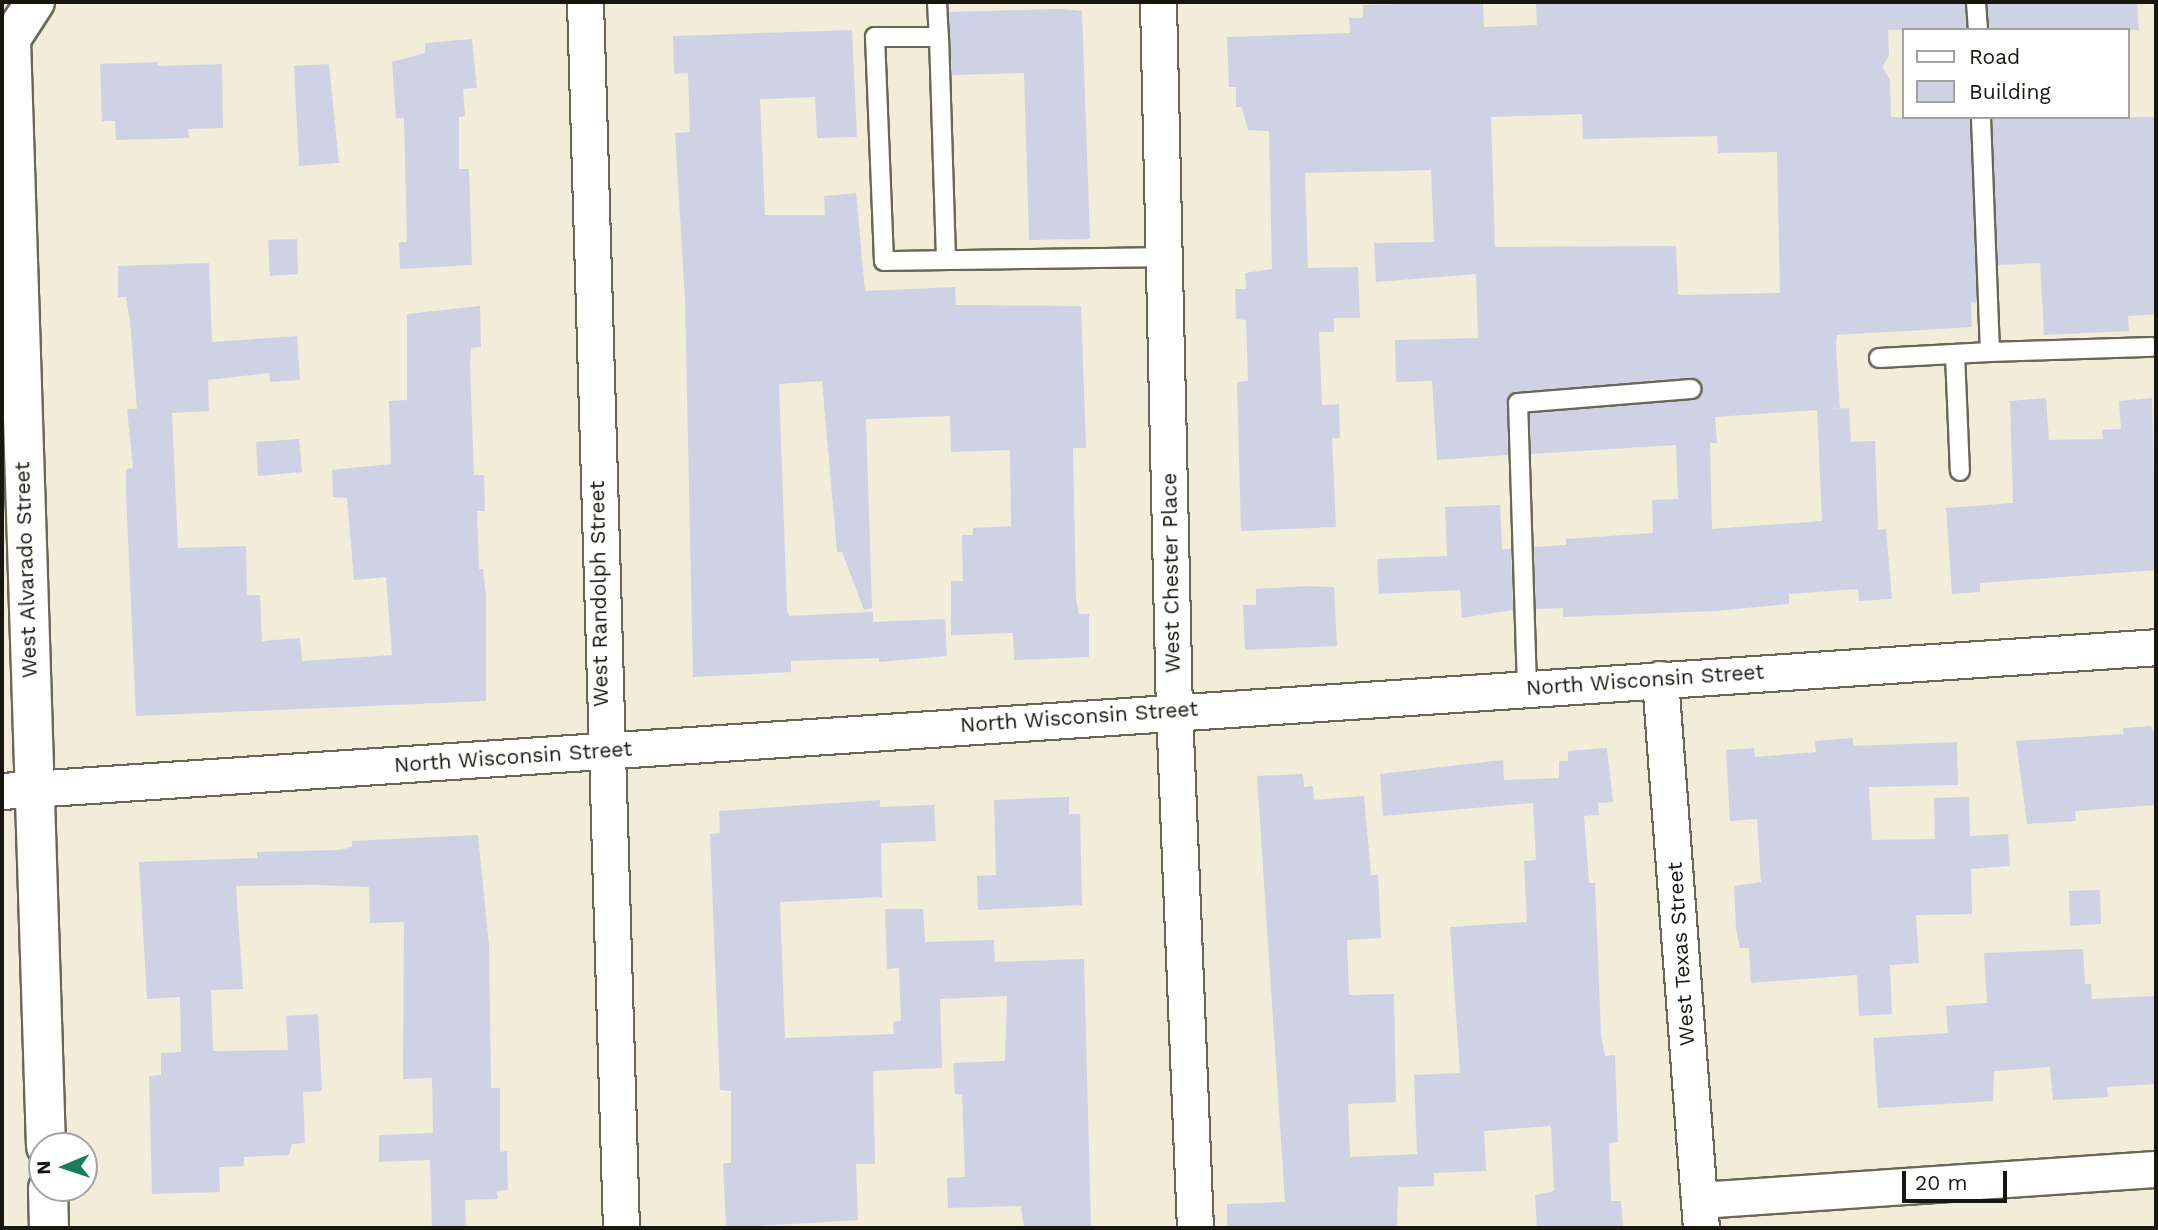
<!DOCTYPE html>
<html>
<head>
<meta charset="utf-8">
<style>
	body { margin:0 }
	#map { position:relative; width:2158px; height:1230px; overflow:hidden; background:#f1edd9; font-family:"Work Sans",sans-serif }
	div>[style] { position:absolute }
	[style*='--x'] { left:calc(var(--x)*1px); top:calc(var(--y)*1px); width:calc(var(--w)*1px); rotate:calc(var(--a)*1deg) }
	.building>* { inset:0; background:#cfd1e4 }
	.roads { filter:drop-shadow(2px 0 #6a6756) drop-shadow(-2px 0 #6a6756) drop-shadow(0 2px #6a6756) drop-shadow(0 -2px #6a6756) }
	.lane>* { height:18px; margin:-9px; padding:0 9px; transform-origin:9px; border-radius:9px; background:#fff }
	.street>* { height:35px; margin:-17.5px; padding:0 17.5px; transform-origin:17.5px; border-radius:17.5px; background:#fff }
	.secondary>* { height:38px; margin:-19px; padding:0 19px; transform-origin:19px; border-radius:19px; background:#fff }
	span { translate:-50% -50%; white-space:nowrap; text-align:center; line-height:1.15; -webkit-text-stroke:6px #fff; paint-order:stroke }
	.street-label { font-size:21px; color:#17160f }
	.frame { position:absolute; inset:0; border:4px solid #17160f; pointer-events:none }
	.legend { position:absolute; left:1902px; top:28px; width:228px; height:91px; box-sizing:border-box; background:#fff; border:2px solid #a2a29f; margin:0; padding:9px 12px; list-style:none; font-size:21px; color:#17160f }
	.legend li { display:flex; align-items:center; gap:14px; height:35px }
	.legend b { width:35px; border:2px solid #a2a29f }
	.north { position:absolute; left:28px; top:1132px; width:70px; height:70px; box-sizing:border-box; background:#fff; border:2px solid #a2a29f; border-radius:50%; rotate:268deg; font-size:19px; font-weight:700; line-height:28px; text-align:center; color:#17160f }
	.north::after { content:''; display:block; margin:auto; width:24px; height:32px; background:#167f59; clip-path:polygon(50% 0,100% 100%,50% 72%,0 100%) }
	.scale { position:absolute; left:1902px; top:1171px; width:105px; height:32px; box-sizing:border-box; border:4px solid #17160f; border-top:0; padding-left:9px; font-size:21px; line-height:24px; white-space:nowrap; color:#17160f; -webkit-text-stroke:5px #fff; paint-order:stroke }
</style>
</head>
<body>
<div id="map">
	<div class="building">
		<div style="clip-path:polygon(evenodd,1483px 2px,1484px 27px,1537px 25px,1536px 4px,1965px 2px,1967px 30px,1888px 30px,1889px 56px,1882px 67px,1890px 80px,1891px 117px,1970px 117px,1977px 303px,1971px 302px,1972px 327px,1837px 335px,1836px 347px,1840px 408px,1830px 409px,1849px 408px,1851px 442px,1875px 441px,1878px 530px,1886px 529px,1892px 599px,1859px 601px,1858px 589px,1789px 594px,1789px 604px,1715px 611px,1563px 617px,1563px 608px,1536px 609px,1534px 547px,1566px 545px,1566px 539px,1653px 533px,1652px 500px,1678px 499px,1676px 445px,1531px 454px,1530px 413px,1692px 400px,1702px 387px,1690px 378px,1516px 392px,1507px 403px,1508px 455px,1437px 460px,1432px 381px,1396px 382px,1395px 340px,1478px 338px,1476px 274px,1376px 282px,1374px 243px,1434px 242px,1431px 170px,1305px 173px,1308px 268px,1358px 267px,1360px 318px,1334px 318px,1334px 332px,1319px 332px,1322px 405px,1339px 404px,1340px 438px,1332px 438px,1336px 527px,1241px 531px,1237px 382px,1248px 381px,1246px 320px,1236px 319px,1235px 289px,1246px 289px,1245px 273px,1272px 269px,1269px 131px,1248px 130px,1242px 107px,1236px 107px,1236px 87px,1229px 87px,1227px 37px,1350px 33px,1349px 18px,1363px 18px,1363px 5px,1483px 2px,1582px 114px,1583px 139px,1717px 136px,1718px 153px,1777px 152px,1780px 293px,1678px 295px,1676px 246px,1495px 247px,1491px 117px,1582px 114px,1483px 2px,1817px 410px,1822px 521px,1712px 529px,1710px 443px,1717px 443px,1715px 417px,1817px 410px)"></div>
		<div style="clip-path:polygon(1987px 2px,2137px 2px,2139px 30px,1989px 30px)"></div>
		<div style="clip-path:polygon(1059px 9px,1082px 11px,1090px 239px,1029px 240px,1024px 73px,952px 75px,949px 12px)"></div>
		<div style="clip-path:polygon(852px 30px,857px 137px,817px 138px,815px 97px,760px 99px,765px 215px,825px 215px,824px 196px,856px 193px,865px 291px,955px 287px,956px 305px,1081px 306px,1086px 448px,1073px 448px,1076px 599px,1079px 614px,1089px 614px,1089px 657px,1014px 660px,1013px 633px,951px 635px,951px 581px,963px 581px,962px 535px,973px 535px,973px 528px,1011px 526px,1010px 450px,951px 452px,950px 416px,866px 419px,872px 608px,864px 610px,842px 552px,837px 552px,822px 381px,779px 384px,787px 611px,790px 616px,873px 612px,873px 622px,945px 619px,947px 656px,879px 662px,879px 658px,791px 661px,791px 672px,693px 677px,685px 299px,675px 133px,690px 132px,688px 73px,674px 74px,673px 36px)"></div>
		<div style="clip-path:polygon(472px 39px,477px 88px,463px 89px,465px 116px,459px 117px,459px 169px,469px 169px,472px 265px,400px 269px,399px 242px,407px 242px,404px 118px,396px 118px,392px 62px,425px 53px,425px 43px)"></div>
		<div style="clip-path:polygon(158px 62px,158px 66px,222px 64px,223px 128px,188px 129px,189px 138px,116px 140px,115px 121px,102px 121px,100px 64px)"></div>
		<div style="clip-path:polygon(329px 64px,339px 163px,299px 166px,294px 66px)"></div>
		<div style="clip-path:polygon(1992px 117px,2154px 117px,2156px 314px,2128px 316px,2129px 331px,2044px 335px,2040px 263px,1998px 265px)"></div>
		<div style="clip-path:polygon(297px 239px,298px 274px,270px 276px,268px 240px)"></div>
		<div style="clip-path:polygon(209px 263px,212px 342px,297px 336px,300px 380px,270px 382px,269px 373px,208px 380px,209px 411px,172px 413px,178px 548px,246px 546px,247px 595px,260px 595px,262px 641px,300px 638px,302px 661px,392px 655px,386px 577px,354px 580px,347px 498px,333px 497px,332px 470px,391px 464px,389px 401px,407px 400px,407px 314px,480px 306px,481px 347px,471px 348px,470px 366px,474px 475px,484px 475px,485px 511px,477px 511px,479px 569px,483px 569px,486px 596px,486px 701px,136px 716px,126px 495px,126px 469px,133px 468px,127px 409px,137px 409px,130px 321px,126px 297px,118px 297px,118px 266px)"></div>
		<div style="clip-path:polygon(2046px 398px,2049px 440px,2103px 439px,2102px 430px,2121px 429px,2119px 401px,2152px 398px,2156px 570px,1980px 583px,1980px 592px,1952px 594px,1946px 508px,2013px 503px,2010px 401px)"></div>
		<div style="clip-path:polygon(299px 439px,302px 472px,258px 476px,256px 442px)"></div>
		<div style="clip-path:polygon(1500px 505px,1502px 549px,1511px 549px,1513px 610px,1462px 618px,1460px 590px,1379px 594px,1377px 559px,1447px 556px,1445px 507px)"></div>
		<div style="clip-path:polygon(1305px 586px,1334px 587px,1337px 646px,1245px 650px,1243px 605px,1256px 605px,1256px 589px)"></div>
		<div style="clip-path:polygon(2151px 726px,2156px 738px,2156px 805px,2075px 811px,2076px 821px,2027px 824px,2016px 741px,2124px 734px,2123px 728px)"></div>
		<div style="clip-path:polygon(1853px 738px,1853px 746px,1957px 742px,1958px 785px,1869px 787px,1872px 840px,1935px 839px,1934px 798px,1969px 797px,1970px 836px,2008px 834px,2010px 866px,1971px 869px,1972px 914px,1916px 915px,1919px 963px,1890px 965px,1892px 1014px,1859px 1016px,1857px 975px,1751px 983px,1749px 948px,1740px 948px,1736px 928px,1734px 886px,1761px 882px,1757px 819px,1730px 821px,1726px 750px,1754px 748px,1755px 757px,1816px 752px,1815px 741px)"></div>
		<div style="clip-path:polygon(1607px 748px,1613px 802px,1598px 803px,1599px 815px,1584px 816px,1589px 883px,1595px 883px,1601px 1034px,1605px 1056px,1615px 1055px,1618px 1142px,1609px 1143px,1611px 1201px,1621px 1201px,1623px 1228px,1537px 1228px,1535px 1195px,1554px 1191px,1551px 1126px,1484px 1131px,1486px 1171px,1434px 1173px,1434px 1186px,1398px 1187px,1397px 1228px,1227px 1228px,1227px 1204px,1285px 1202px,1257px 776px,1303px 774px,1304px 787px,1313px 786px,1314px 800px,1364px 796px,1371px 875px,1378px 875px,1381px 938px,1347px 940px,1349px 995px,1394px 994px,1396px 1102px,1348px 1104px,1350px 1157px,1417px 1154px,1414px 1075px,1460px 1073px,1450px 927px,1527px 922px,1524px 861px,1536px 860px,1533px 803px,1383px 816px,1380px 774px,1503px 760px,1504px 780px,1559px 778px,1559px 761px,1568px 761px,1568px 751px)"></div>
		<div style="clip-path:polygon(1069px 797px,1069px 814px,1080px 814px,1082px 905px,978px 910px,977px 876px,996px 875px,994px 800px)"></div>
		<div style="clip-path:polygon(880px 800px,880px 807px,934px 805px,936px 841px,881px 843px,882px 897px,780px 902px,785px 1038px,894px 1034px,893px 1022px,901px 1021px,899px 968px,887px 969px,885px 909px,923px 909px,925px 942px,994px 940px,995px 962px,1084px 959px,1091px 1228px,1024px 1228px,1021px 1206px,948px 1208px,947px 1178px,965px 1177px,962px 1094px,955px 1094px,953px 1063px,1005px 1061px,1007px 996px,940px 999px,942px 1068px,873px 1071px,875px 1164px,856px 1164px,858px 1220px,726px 1228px,723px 1163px,731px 1163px,731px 1091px,720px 1090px,710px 834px,720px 833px,719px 811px)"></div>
		<div style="clip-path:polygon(478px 835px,489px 945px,491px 1088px,500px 1088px,500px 1152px,507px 1151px,508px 1190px,497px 1191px,498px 1199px,465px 1200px,466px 1228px,432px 1228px,430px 1160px,379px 1162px,379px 1135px,433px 1133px,432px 1078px,403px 1079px,404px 922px,370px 923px,369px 887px,314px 885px,236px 886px,243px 989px,211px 990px,213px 1051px,288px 1050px,286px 1016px,318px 1014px,322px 1091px,303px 1092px,305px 1143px,292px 1144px,289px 1155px,244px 1157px,244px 1166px,219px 1167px,220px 1192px,152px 1194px,149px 1076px,161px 1075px,161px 1053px,181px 1052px,180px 997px,147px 999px,139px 862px,257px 858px,257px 852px,339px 850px,352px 847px,352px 841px)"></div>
		<div style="clip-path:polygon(2100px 890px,2101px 924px,2070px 926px,2069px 891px)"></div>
		<div style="clip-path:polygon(2083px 949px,2085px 984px,2091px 984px,2092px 999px,2156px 996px,2156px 1084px,2107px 1087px,2108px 1097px,2053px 1100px,2050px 1067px,1994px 1071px,1993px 1101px,1878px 1108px,1873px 1038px,1948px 1033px,1946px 1006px,1987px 1003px,1984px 953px)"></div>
	</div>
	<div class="roads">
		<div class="lane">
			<div style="--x:937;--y:2;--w:35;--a:87"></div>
			<div style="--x:1976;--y:2;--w:28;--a:86"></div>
			<div style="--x:946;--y:259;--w:222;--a:-91.8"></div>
			<div style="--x:939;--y:37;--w:64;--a:180"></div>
			<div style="--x:875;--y:37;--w:224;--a:87.7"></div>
			<div style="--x:884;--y:261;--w:279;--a:-0.8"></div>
			<div style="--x:1990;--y:352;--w:162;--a:-1.8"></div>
			<div style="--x:1955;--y:354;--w:117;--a:87.6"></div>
			<div style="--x:1879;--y:358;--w:111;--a:-3.1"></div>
			<div style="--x:1990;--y:352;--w:235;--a:-92.2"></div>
			<div style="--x:1527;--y:688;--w:285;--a:-91.8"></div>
			<div style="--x:1518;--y:403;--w:174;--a:-4.6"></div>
		</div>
		<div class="street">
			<div style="--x:585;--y:2;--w:1227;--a:88.32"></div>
			<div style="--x:1158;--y:2;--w:708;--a:88.71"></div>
			<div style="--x:1174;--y:710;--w:518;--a:87.68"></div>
			<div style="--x:1660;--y:679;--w:551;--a:85.73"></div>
			<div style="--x:2;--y:791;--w:2159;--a:-3.82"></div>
			<div style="--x:1699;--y:1200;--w:458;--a:-3.9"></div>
		</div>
		<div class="secondary">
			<div style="--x:35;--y:2;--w:44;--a:123"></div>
			<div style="--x:11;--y:39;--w:1108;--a:88.19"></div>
			<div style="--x:48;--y:1188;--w:40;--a:88.6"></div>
		</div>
	</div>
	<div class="street-label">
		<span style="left:26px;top:570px;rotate:-92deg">West Alvarado Street</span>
		<span style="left:1171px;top:573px;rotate:-91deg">West Chester Place</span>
		<span style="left:599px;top:594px;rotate:-91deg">West Randolph Street</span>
		<span style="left:1645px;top:680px;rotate:-4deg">North Wisconsin Street</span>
		<span style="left:1079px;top:717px;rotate:-4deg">North Wisconsin Street</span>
		<span style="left:513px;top:757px;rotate:-4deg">North Wisconsin Street</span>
		<span style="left:1681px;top:954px;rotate:-94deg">West Texas Street</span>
	</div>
	<div class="frame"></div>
	<ul class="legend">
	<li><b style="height:9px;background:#fff"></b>Road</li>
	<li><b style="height:19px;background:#cfd1e4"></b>Building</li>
	</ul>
	<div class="north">N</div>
	<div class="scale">20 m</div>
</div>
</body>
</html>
